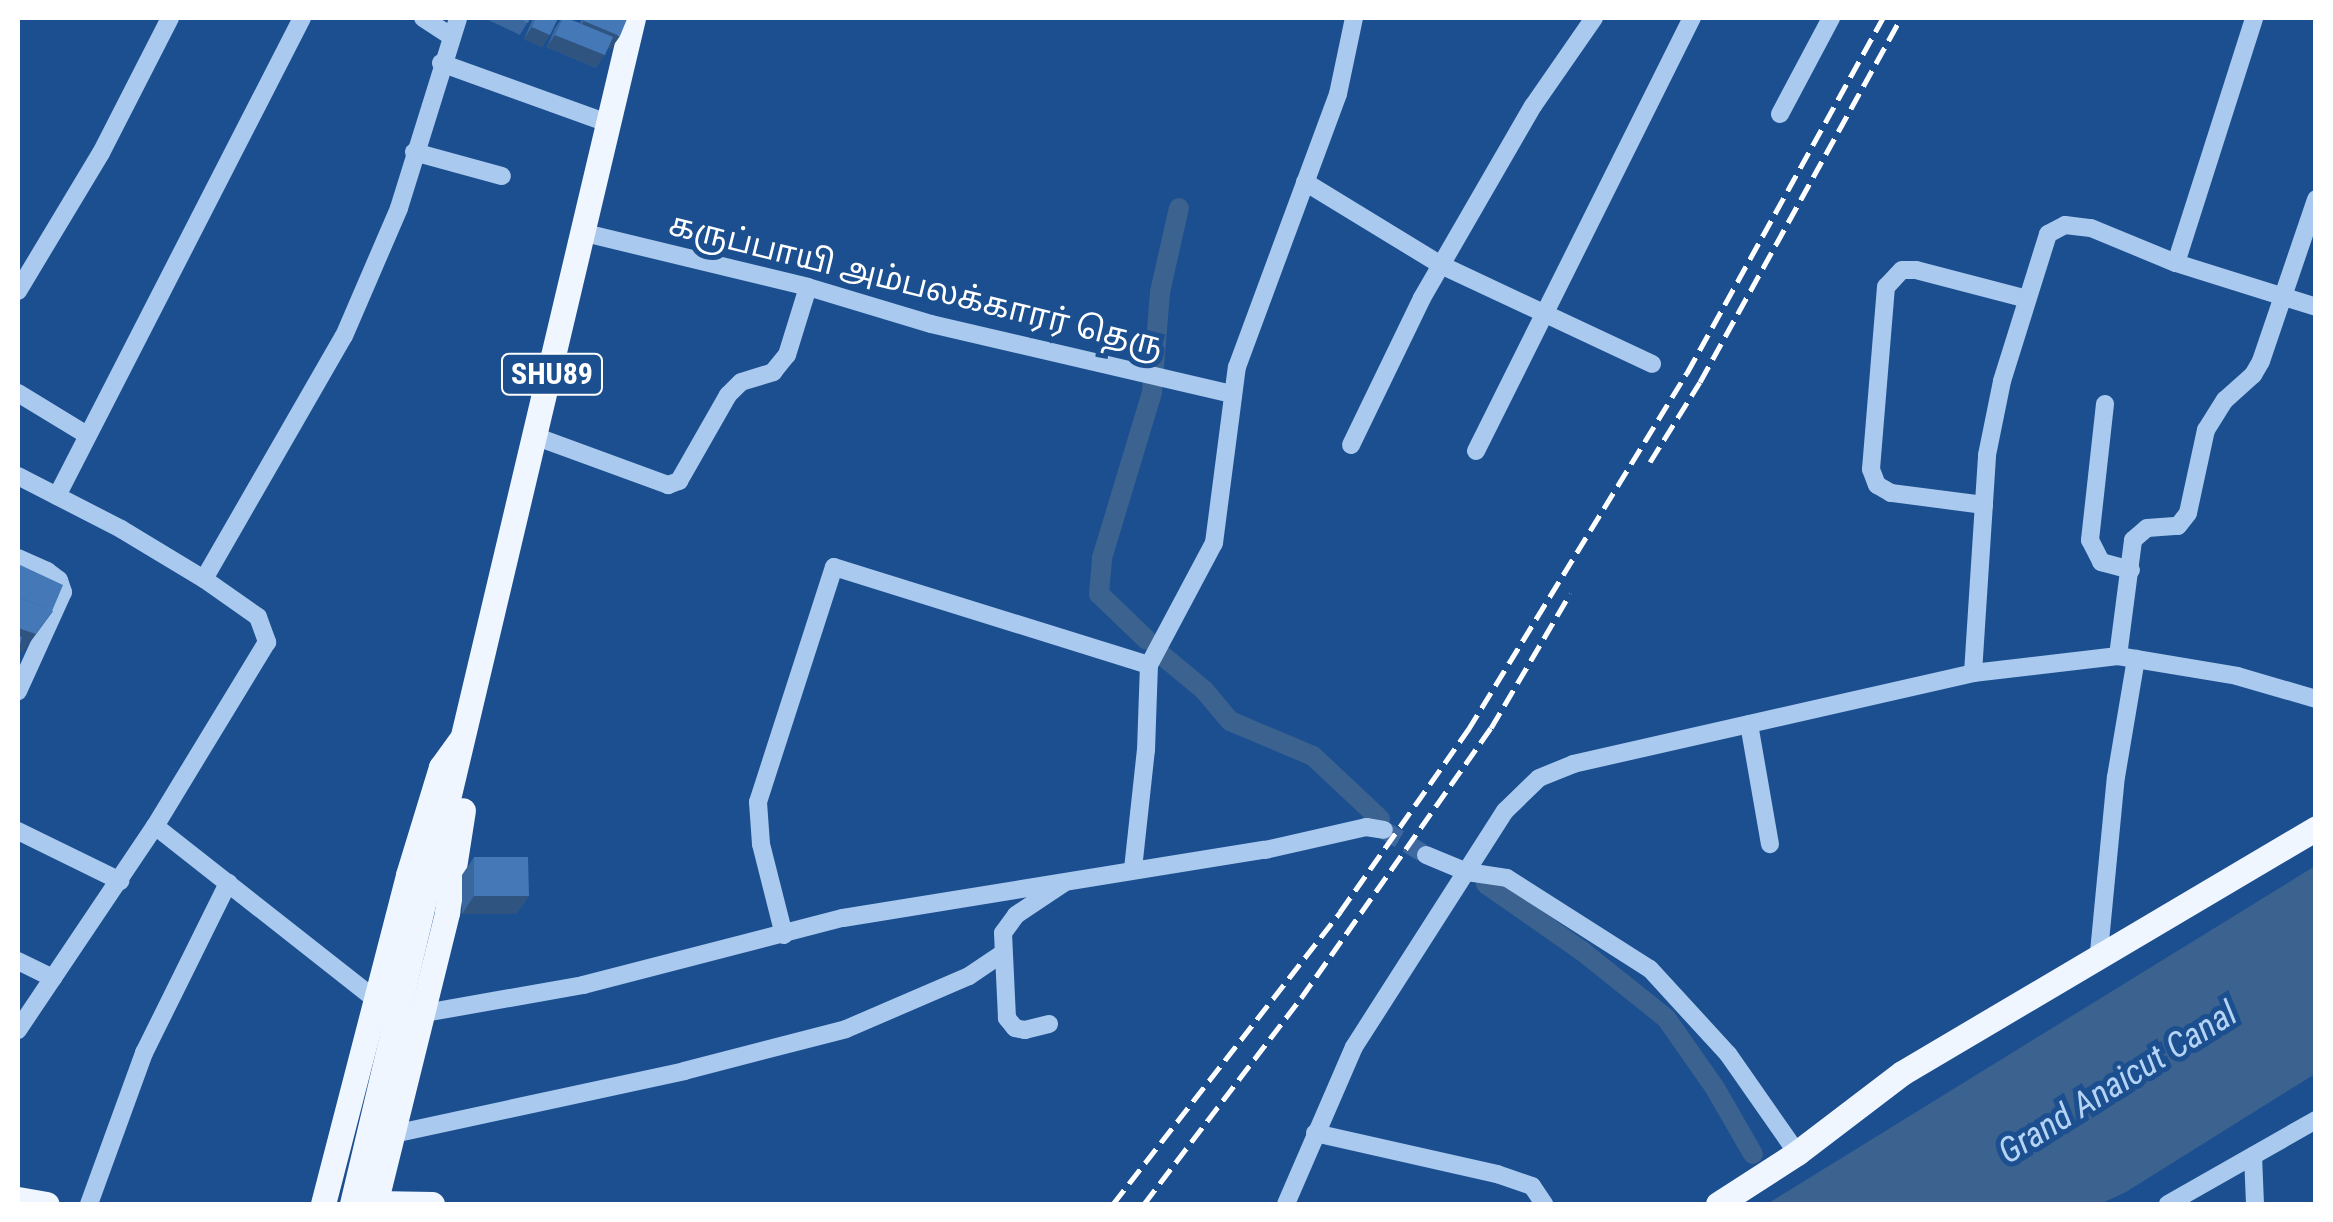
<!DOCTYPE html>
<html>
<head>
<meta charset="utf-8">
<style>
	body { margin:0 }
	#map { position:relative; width:2333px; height:1222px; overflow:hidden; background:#1b4f8f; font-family:"Roboto Condensed","Noto Sans Tamil",sans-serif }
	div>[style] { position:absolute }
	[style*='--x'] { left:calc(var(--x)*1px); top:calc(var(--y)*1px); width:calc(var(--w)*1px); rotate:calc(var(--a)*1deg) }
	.water>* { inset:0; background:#3c6290 }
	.canal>* { height:20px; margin:-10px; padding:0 10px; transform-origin:10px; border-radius:10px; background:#3c6290 }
	.minor-tunnel>* { height:18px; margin-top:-9px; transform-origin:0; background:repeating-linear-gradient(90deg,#3d69a0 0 18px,transparent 0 27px) }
	.minor>* { height:18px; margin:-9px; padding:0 9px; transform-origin:9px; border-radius:9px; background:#a9c9ee }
	.major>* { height:25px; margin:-12.5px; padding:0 12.5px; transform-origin:12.5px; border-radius:12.5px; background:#f0f6ff }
	.rail>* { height:5px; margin-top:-2.5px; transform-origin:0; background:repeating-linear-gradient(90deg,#fff 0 18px,transparent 0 26px) }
	.wall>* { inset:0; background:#3a679d }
	.shaded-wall>* { inset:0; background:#305480 }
	.building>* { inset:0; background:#4478b7 }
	span { translate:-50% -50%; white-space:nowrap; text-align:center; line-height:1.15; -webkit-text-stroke:10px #1b4f8f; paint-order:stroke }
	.shield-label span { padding:2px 8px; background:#1b4f8f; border:2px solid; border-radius:8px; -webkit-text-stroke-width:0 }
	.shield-label { font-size:30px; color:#fff; font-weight:700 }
	.street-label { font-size:32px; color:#fff }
	.water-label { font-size:35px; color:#b5d3f5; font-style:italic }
	.frame { position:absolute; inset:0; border:20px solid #fff; pointer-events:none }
</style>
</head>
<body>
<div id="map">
	<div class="water">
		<div style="clip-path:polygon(2315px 866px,2315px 1074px,2126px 1192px,2100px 1204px,1767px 1204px)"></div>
	</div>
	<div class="canal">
		<div style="--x:1147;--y:640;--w:66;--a:-136.2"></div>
		<div style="--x:1099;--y:594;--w:36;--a:-85"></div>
		<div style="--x:1102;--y:558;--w:173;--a:-73.2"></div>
		<div style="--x:1152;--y:392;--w:100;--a:-85.4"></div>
		<div style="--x:1160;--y:292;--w:86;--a:-77.3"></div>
		<div style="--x:1163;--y:656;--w:53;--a:39.7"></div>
		<div style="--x:1204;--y:690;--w:40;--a:50"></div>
		<div style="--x:1230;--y:721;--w:90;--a:22.9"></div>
		<div style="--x:1313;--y:756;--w:92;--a:43.2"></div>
		<div style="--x:1486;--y:884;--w:117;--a:34.9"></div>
		<div style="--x:1582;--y:951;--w:107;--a:38.6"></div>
		<div style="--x:1666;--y:1018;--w:85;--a:55"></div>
		<div style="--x:1715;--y:1088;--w:76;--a:60.1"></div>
	</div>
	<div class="minor-tunnel">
		<div style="--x:1384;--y:830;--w:49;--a:30.8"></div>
	</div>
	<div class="minor">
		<div style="--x:423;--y:18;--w:31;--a:33"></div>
		<div style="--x:441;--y:63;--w:177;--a:19.8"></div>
		<div style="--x:1780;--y:114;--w:109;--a:-62"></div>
		<div style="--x:414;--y:152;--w:91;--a:15.3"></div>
		<div style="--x:1305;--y:182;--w:159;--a:31.4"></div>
		<div style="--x:1441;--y:265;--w:233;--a:25.1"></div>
		<div style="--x:585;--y:233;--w:229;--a:13.6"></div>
		<div style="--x:808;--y:287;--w:128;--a:16.7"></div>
		<div style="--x:931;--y:324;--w:310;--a:13.1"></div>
		<div style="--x:2176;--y:263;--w:257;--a:-72.3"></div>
		<div style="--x:18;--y:291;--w:161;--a:-59"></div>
		<div style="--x:101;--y:153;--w:152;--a:-62.9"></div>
		<div style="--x:18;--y:393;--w:81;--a:31.3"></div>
		<div style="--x:2105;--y:404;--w:137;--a:96.3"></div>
		<div style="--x:2090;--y:540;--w:25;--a:63"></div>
		<div style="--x:2101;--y:562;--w:31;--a:15"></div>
		<div style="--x:537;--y:437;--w:140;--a:20.1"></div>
		<div style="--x:668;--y:485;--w:12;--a:-20"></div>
		<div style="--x:679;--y:481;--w:99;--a:-60.3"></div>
		<div style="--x:728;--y:395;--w:18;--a:-45"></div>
		<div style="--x:741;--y:382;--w:34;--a:-17"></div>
		<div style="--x:773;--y:372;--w:22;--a:-51"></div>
		<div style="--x:787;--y:355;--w:71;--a:-72.8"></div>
		<div style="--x:1351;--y:445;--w:163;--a:-64.2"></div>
		<div style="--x:1422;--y:298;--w:222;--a:-60"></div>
		<div style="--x:1533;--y:106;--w:107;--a:-55.3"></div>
		<div style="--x:1476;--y:451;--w:484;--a:-63.5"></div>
		<div style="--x:18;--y:476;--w:116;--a:27.2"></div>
		<div style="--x:121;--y:529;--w:97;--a:31.1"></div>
		<div style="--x:204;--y:579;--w:66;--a:35.1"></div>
		<div style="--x:258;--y:617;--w:27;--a:70"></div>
		<div style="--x:267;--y:642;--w:215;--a:121.3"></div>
		<div style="--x:155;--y:826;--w:246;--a:123.9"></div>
		<div style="--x:57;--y:496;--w:537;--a:-62.86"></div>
		<div style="--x:1984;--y:505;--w:94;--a:-172.6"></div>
		<div style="--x:1891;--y:493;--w:16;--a:-150"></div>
		<div style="--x:1877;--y:485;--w:17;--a:-111"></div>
		<div style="--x:1871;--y:469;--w:183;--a:-85.3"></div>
		<div style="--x:1886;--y:287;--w:23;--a:-47"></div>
		<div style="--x:1902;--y:270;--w:14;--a:0"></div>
		<div style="--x:1916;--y:270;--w:115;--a:14.6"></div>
		<div style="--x:18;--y:558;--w:32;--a:24"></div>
		<div style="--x:47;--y:571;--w:15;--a:37"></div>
		<div style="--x:59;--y:580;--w:13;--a:72"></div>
		<div style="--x:63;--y:592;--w:109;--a:114.4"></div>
		<div style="--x:204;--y:579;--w:280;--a:-60.1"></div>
		<div style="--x:344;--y:336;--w:139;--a:-66.7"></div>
		<div style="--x:399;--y:208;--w:199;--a:-72.7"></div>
		<div style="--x:2118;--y:656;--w:117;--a:-82.6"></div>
		<div style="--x:2133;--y:540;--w:18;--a:-41"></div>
		<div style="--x:2147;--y:528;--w:31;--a:-4"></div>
		<div style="--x:2178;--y:526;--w:16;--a:-52"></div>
		<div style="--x:2188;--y:513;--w:85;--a:-77.8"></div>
		<div style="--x:2206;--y:430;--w:36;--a:-58"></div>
		<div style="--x:2225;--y:400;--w:38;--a:-42"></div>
		<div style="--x:2253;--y:375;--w:16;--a:-60"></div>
		<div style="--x:2261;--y:361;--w:171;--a:-71.2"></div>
		<div style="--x:1973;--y:673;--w:218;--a:-86.3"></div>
		<div style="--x:1987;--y:455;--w:76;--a:-78.5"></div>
		<div style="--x:2002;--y:381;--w:154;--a:-72.6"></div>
		<div style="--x:2048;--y:234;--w:19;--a:-28"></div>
		<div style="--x:2065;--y:225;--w:26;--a:7"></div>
		<div style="--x:2091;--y:228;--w:92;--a:22.4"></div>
		<div style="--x:2176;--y:263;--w:147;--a:17.4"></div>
		<div style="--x:1749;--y:724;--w:122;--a:80.1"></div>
		<div style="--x:155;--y:826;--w:280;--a:38.2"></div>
		<div style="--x:18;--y:831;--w:114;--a:26.1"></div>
		<div style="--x:1426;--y:855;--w:44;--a:22.5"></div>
		<div style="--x:1467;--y:872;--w:40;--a:8.5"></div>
		<div style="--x:1507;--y:878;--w:169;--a:32.5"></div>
		<div style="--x:1650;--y:969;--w:115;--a:47.5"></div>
		<div style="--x:1728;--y:1054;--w:121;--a:55.1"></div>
		<div style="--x:1133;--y:869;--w:120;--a:-83.8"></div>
		<div style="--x:1146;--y:750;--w:85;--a:-88"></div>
		<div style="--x:1149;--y:665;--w:138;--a:-62"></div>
		<div style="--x:1214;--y:543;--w:177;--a:-82.6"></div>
		<div style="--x:1237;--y:367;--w:291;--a:-69.7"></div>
		<div style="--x:1338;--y:94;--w:78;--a:-78.1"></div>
		<div style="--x:784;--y:935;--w:94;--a:-104.2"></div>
		<div style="--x:761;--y:844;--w:42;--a:-94.1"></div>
		<div style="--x:758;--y:802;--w:247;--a:-72.1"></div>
		<div style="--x:834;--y:567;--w:330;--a:17.3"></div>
		<div style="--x:2099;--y:952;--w:176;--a:-84.5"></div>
		<div style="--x:2116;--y:777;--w:120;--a:-80.4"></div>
		<div style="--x:18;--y:961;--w:39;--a:26"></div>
		<div style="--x:419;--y:1014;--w:167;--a:-10"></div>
		<div style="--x:583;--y:985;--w:268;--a:-14.5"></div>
		<div style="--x:843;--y:918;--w:427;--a:-9.2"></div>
		<div style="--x:1265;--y:850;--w:104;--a:-12.8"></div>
		<div style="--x:1366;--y:827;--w:18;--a:9"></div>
		<div style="--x:1049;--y:1024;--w:25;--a:166"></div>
		<div style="--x:1025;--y:1030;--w:10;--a:-169"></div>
		<div style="--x:1015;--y:1028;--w:13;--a:-129"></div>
		<div style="--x:1007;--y:1018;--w:85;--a:-92.7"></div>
		<div style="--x:1003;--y:933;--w:22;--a:-54"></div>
		<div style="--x:1016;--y:915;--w:58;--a:-33.7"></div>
		<div style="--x:1315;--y:1133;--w:187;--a:12.7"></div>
		<div style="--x:1497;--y:1174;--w:37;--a:19"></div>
		<div style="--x:1532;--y:1186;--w:22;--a:56"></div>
		<div style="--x:389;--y:1135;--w:302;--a:-12.2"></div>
		<div style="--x:684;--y:1071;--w:167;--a:-14.5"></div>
		<div style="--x:846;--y:1029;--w:134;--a:-23.3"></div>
		<div style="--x:969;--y:976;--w:40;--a:-34"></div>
		<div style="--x:2253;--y:1156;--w:48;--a:87.6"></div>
		<div style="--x:89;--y:1204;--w:161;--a:-70"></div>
		<div style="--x:144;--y:1053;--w:190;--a:-63.7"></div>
		<div style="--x:1286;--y:1204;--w:171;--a:-66.6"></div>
		<div style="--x:1354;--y:1047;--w:280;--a:-57.4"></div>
		<div style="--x:1505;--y:811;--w:47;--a:-44.1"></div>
		<div style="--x:1539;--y:778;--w:37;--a:-22"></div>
		<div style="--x:1573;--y:764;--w:410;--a:-12.8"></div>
		<div style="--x:1973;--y:673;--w:146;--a:-6.7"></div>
		<div style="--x:2118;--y:656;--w:121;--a:9.5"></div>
		<div style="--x:2237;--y:676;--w:82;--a:16.2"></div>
		<div style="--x:2168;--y:1204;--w:170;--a:-29.6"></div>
	</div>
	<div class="major">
		<div style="--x:18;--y:1199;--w:29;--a:10"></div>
		<div style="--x:375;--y:1203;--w:57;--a:1"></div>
		<div style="--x:323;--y:1204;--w:340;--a:-75.5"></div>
		<div style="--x:408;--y:875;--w:113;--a:-73"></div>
		<div style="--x:441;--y:767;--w:32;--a:-54"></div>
		<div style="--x:352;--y:1204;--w:1219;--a:-76.67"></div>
		<div style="--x:375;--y:1204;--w:301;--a:-76.1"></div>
		<div style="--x:447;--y:912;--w:103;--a:-81.1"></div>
		<div style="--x:1718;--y:1204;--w:94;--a:-32.8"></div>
		<div style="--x:1797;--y:1153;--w:132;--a:-37.3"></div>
		<div style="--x:1902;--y:1073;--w:481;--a:-30.6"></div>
	</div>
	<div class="rail">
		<div style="--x:1650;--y:462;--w:94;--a:-58"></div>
		<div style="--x:1700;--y:382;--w:416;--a:-61.1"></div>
		<div style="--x:1113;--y:1204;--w:370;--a:-52.1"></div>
		<div style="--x:1340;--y:912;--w:223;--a:-54.9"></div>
		<div style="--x:1468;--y:730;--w:419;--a:-58.5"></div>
		<div style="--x:1687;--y:373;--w:406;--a:-61.1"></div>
		<div style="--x:1144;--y:1204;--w:259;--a:-52.7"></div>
		<div style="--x:1301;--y:998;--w:330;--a:-54.9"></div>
		<div style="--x:1491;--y:728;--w:156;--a:-59.5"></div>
	</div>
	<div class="wall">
		<div style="clip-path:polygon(484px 18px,530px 18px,520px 35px)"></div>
		<div style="clip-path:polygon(533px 18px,558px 18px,542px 47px,524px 39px)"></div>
		<div style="clip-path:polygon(562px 18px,580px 23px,582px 18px,623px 18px,611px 49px,608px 47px,596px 68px,547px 47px,555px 28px)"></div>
		<div style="clip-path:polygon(474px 857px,529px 896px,516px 914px,462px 914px,462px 875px)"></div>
	</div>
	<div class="shaded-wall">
		<div style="clip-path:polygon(584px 21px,620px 36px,611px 49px,576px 33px)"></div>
		<div style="clip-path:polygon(532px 27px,550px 35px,542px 47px,524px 39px)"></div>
		<div style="clip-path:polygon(555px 35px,605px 55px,596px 68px,547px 47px)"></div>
		<div style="clip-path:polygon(53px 611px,23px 652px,18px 650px,18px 628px)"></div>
		<div style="clip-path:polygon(474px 896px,529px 896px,516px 914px,462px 914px)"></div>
	</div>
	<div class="building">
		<div style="clip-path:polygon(518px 18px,530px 18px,528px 23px)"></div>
		<div style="clip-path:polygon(536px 18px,558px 18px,550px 35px,532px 27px)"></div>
		<div style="clip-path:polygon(563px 18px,567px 18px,613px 37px,605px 55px,555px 35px)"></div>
		<div style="clip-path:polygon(586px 18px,623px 18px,627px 19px,620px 36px,584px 21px)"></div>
		<div style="clip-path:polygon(18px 564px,63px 585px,52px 611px,18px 597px)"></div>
		<div style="clip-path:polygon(18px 597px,53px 611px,36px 634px,18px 628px)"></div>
		<div style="clip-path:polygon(18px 636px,22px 637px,18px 652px)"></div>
		<div style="clip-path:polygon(474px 857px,528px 857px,529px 896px,474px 896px)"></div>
	</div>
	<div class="shield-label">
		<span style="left:552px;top:374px">SHU89</span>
	</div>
	<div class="street-label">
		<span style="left:916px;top:285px;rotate:14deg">கருப்பாயி அம்பலக்காரர் தெரு</span>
	</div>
	<div class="water-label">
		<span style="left:2118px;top:1083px;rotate:-32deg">Grand Anaicut Canal</span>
	</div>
	<div class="frame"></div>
</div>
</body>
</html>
